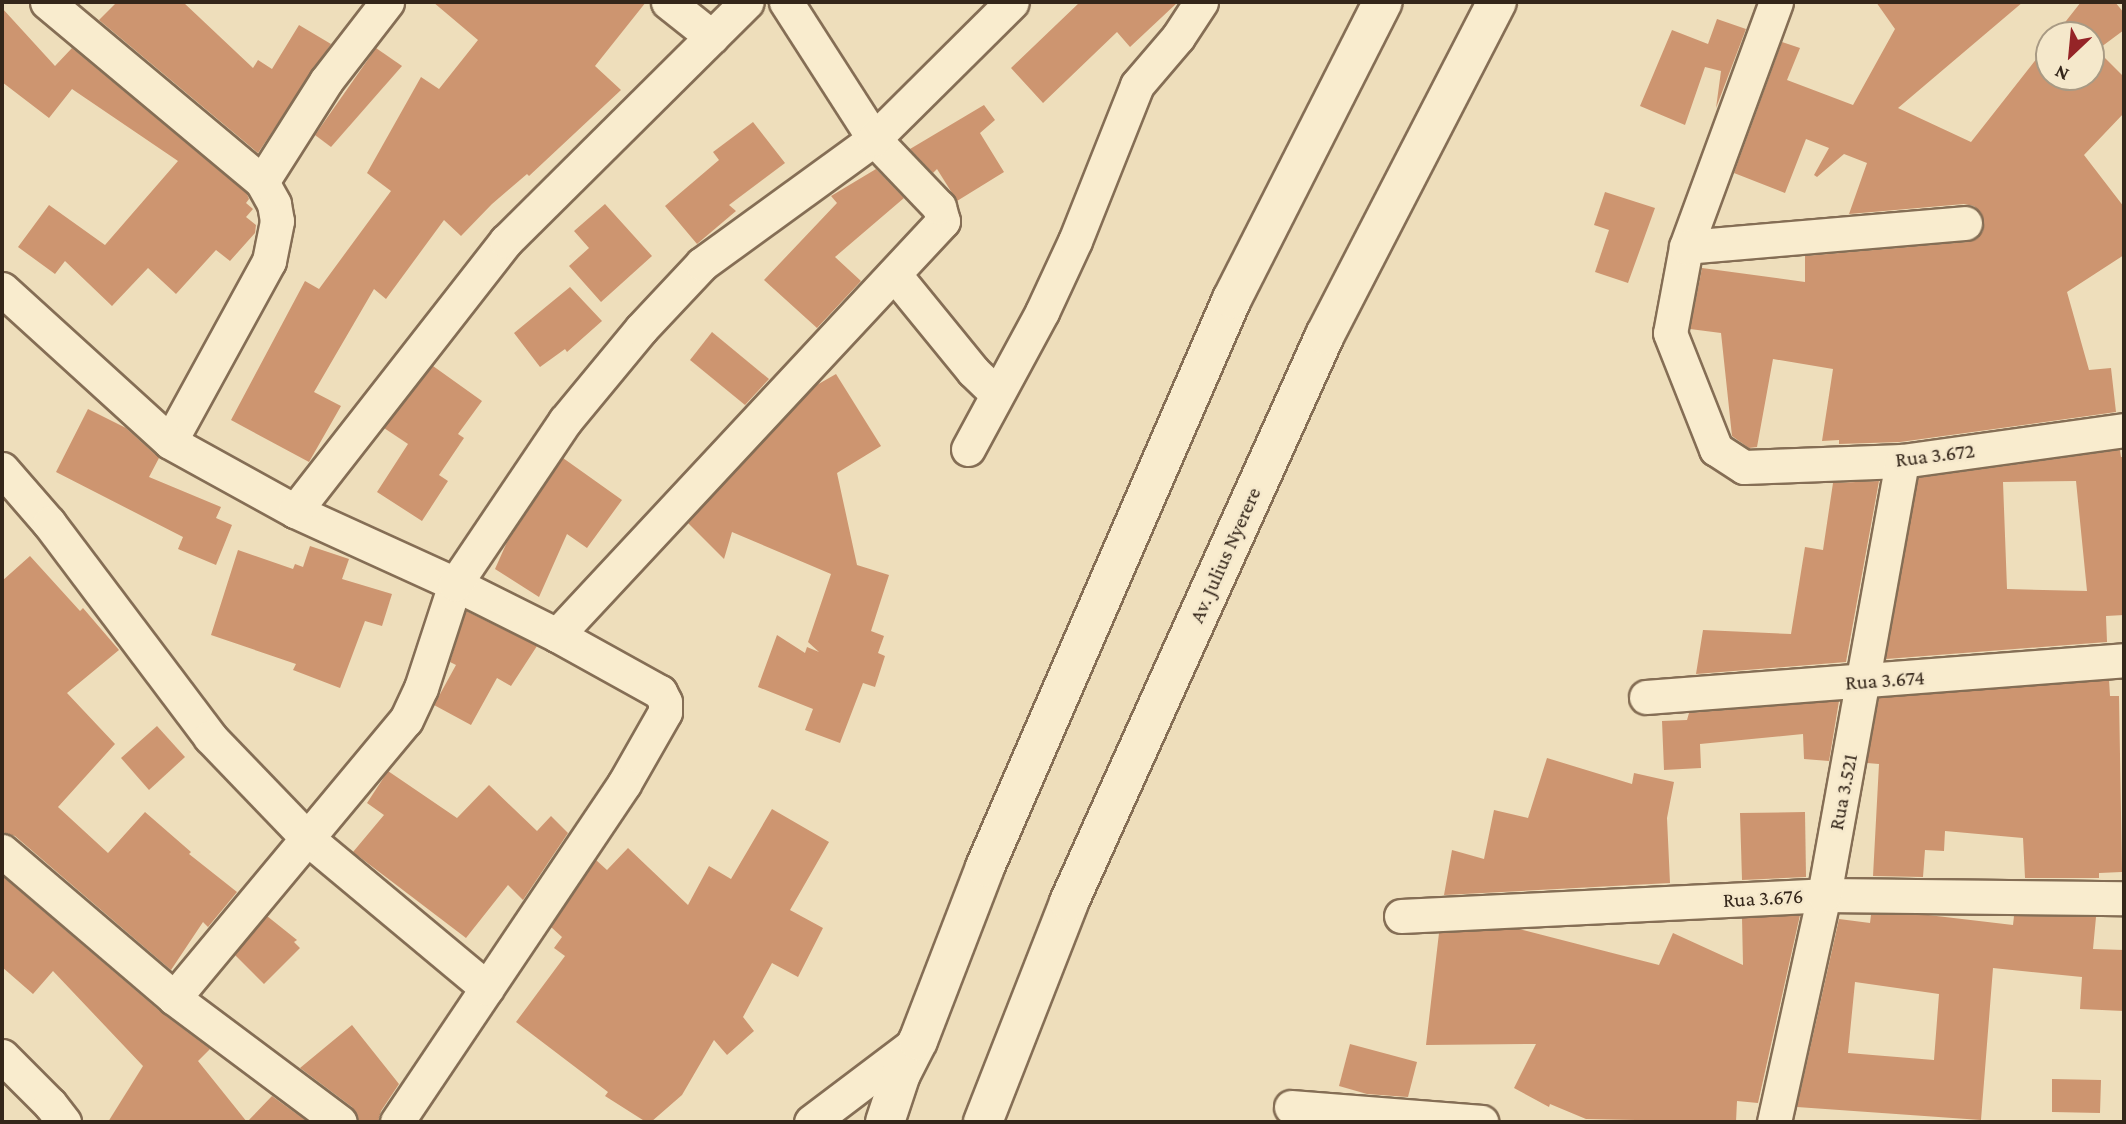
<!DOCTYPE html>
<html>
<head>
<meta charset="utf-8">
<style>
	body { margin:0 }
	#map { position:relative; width:2126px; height:1124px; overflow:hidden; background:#eedebb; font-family:"Crimson Pro",serif }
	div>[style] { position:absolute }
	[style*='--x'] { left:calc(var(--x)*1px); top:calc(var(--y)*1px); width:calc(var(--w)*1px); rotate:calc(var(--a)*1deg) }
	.building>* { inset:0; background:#cd9570 }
	.roads { filter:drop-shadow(2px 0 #856e55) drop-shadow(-2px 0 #856e55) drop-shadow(0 2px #856e55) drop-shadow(0 -2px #856e55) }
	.street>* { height:33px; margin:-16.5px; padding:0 16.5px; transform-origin:16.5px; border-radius:16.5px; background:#f9ecce }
	.secondary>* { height:38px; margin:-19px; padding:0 19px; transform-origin:19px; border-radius:19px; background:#f9ecce }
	span { translate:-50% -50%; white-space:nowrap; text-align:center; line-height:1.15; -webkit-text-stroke:5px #f5e8cb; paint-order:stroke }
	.street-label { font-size:21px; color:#34261a }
	.frame { position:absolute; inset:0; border:4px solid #34261a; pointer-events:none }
	.north { position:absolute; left:2035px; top:21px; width:70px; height:70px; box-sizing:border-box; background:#f5e8cb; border:2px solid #a89a84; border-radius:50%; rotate:206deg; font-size:19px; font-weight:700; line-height:28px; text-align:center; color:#34261a }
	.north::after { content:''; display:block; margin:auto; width:24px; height:32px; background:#952427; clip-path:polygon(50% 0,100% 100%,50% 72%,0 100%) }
</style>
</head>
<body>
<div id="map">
	<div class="building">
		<div style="clip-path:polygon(117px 2px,183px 2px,253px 68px,258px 60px,272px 69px,299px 25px,331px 44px,258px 153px,99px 20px)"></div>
		<div style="clip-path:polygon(433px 2px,646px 2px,595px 66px,621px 90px,529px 176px,527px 174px,492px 204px,461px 236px,444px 220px,386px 299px,374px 289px,314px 392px,341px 406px,309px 462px,231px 420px,305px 281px,319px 289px,391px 191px,367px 173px,421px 77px,439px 89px,478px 40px)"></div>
		<div style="clip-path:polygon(1080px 2px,1178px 2px,1130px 47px,1117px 32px,1043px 103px,1011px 68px)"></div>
		<div style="clip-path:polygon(1876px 2px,2023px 2px,1898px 108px,1971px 142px,2049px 43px,2049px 77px,2091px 77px,2091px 35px,2055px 35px,2081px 2px,2115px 2px,2124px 13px,2124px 30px,2097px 50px,2124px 77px,2124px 113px,2084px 155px,2124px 207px,2124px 255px,2067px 292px,2089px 370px,2111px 368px,2116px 412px,1900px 442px,1839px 444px,1839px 440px,1822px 441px,1833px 369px,1773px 359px,1757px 447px,1749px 448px,1732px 436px,1721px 333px,1690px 329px,1702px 268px,1805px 282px,1805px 256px,1967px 242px,1977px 238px,1983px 231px,1981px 213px,1974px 206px,1964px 204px,1849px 214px,1867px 163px,1844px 154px,1817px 177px,1814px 175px,1829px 148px,1806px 139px,1785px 193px,1734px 173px,1782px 42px,1800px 48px,1787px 80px,1853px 105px,1895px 29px)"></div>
		<div style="clip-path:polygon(2px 8px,55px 66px,72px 48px,247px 194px,249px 199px,246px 203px,253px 209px,246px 217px,256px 225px,255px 233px,230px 261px,216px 250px,176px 294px,148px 268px,112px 306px,65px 261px,55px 274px,18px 247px,49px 205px,105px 245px,178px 161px,72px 89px,49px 118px,2px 82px)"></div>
		<div style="clip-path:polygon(1717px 19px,1746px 29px,1716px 108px,1721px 71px,1705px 67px,1685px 125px,1640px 106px,1672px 30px,1708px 44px)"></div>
		<div style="clip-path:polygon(376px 48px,402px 66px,331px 147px,315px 135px)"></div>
		<div style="clip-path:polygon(984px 105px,995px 120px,980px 133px,1004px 172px,957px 201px,937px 169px,933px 173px,910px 149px)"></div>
		<div style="clip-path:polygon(753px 122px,785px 163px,729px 205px,736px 211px,697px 244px,665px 206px,719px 160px,713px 152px)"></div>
		<div style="clip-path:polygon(876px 169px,904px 198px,835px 257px,861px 281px,817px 328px,764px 280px,837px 203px,831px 196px)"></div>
		<div style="clip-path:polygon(1605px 192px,1655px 208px,1628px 283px,1595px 272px,1609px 230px,1594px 225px)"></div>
		<div style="clip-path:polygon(605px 204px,652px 256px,601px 302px,569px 266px,589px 248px,574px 231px)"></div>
		<div style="clip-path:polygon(570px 287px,602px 321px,567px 352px,565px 349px,540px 367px,514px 333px)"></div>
		<div style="clip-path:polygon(712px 332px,769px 379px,745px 405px,690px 360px)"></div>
		<div style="clip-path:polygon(433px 366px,482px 401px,458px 434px,464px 438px,439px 475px,448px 481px,422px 521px,377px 492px,408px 444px,384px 428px)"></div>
		<div style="clip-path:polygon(836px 374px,881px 446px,837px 473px,857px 565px,889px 575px,871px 631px,884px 636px,878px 653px,885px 656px,875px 687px,863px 683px,840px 743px,805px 730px,813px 709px,758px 687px,777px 635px,805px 653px,807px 647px,819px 652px,808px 642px,831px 574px,732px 532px,724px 559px,688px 523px,815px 386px)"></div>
		<div style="clip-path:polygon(88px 409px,126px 428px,159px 458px,149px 477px,221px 507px,216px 518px,232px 525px,216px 565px,178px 549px,183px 537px,56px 472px)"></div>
		<div style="clip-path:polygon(evenodd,2120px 450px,2121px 457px,2124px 457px,2124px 615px,2106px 616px,2107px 642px,1886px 659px,1918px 478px,2120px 450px,2076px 481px,2087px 591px,2007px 589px,2003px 482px,2076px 481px)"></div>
		<div style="clip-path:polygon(563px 458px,622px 500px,587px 548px,567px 534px,539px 597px,495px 569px,507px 542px)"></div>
		<div style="clip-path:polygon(1879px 481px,1846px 662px,1696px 674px,1703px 630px,1791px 634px,1805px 547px,1823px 550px,1833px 483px)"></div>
		<div style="clip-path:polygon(310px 546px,349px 559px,342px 579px,392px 594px,382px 626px,365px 621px,340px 688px,293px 670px,296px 664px,211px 635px,238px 550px,293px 569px,295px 564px,303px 567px)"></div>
		<div style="clip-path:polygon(30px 556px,80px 611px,83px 608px,119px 650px,67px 693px,115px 744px,58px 807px,108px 853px,145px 812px,191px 852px,189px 854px,237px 892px,208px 927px,203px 922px,171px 970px,15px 836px,2px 832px,2px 581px)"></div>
		<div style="clip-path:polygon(466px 611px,537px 646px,511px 686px,497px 678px,471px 725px,434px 705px,456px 665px,450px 662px)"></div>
		<div style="clip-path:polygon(2109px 680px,2110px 696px,2119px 696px,2122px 872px,2099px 873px,2099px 878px,2025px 878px,2023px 838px,1945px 831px,1944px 851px,1925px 850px,1923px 877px,1873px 876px,1879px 764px,1867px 763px,1879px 698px)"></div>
		<div style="clip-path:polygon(1839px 701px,1829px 761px,1804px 759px,1803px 734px,1700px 744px,1701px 768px,1664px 770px,1662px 721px,1687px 720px,1689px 713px)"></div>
		<div style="clip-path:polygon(157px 726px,185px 757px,149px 790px,121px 758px)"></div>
		<div style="clip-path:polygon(1547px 758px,1632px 784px,1634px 773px,1674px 782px,1667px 818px,1670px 883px,1444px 895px,1452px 850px,1484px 859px,1494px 810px,1528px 818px)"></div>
		<div style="clip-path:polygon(388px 771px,457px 818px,489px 785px,537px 831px,551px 816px,568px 833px,523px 900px,508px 885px,466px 938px,353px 852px,384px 815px,367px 803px)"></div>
		<div style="clip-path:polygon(772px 809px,829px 842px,790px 910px,823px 928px,798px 977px,772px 963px,743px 1017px,754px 1031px,727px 1055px,714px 1040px,682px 1095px,651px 1122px,646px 1122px,605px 1096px,608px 1092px,516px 1022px,565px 956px,554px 948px,562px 937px,551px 927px,596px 860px,607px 870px,628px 848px,688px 905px,709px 866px,731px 879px)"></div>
		<div style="clip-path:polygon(1805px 812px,1806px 877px,1742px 880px,1740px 813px)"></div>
		<div style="clip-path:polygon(2px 876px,162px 1013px,210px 1049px,198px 1061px,247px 1122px,272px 1096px,305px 1120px,303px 1122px,108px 1122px,143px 1066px,53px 971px,33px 994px,2px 967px)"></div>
		<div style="clip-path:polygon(1800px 915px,1758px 1103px,1737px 1101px,1736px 1122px,1586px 1119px,1550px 1104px,1549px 1107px,1514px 1088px,1536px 1044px,1426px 1045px,1439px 933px,1519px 929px,1659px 965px,1673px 933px,1743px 965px,1742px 918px)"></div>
		<div style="clip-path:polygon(evenodd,1871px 915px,1928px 915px,2013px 925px,2014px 916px,2096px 917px,2093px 949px,2124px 950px,2124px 1011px,2080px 1009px,2082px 977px,1993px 968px,1981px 1120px,1797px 1107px,1839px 919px,1870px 923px,1871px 915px,1855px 982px,1939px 994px,1934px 1060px,1848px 1053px,1855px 982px)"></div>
		<div style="clip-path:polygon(267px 916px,297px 940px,294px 942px,300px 948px,264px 984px,235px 955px)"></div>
		<div style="clip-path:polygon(352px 1025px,399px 1084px,381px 1111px,378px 1122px,359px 1120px,352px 1107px,300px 1068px)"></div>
		<div style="clip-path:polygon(1350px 1044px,1417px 1062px,1408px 1097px,1367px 1094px,1339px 1086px)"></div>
		<div style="clip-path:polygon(2052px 1079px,2101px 1080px,2100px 1113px,2052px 1112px)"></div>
	</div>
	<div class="roads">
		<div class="street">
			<div style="--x:47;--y:2;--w:280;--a:39.9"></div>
			<div style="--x:262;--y:182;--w:25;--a:61"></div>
			<div style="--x:274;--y:204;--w:17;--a:80"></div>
			<div style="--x:277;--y:221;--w:41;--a:101.3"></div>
			<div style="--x:269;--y:261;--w:206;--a:118.7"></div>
			<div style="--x:668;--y:2;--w:56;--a:38.5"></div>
			<div style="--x:1776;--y:2;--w:261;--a:110.2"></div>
			<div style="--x:1686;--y:247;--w:87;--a:100.5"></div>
			<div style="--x:1670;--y:333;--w:125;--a:68.4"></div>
			<div style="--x:1716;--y:449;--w:33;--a:33"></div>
			<div style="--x:1744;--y:467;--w:158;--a:-2.2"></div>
			<div style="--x:1902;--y:461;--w:224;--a:-7.9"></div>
			<div style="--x:262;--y:182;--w:120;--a:-57.6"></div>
			<div style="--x:326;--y:81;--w:100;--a:-52.3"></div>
			<div style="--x:1686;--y:247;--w:280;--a:-4.9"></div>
			<div style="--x:894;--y:274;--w:125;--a:50.8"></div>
			<div style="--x:973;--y:371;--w:33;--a:44"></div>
			<div style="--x:2;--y:289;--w:227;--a:42.3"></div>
			<div style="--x:170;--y:442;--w:143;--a:28.9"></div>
			<div style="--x:295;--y:511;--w:176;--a:24.5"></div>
			<div style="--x:455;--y:584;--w:114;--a:26.6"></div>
			<div style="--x:557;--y:635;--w:118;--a:29"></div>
			<div style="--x:660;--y:692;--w:11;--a:63"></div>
			<div style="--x:665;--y:702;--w:10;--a:90"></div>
			<div style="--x:665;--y:712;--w:83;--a:119.7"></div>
			<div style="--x:624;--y:784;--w:407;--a:123.9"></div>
			<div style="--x:968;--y:449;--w:156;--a:-61.6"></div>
			<div style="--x:1042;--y:312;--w:78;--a:-65.1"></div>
			<div style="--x:1075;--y:241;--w:168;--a:-68.3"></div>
			<div style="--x:1137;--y:85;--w:63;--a:-49.5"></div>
			<div style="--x:1178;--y:37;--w:42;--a:-56.7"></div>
			<div style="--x:2;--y:469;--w:72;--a:49"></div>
			<div style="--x:49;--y:523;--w:268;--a:53"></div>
			<div style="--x:210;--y:737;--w:141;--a:46.1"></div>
			<div style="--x:308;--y:839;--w:233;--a:39.8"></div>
			<div style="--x:295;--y:511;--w:343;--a:-52"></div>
			<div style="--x:506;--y:241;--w:339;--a:-44.8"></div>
			<div style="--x:557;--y:635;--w:566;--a:-47"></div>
			<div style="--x:943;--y:221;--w:15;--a:-106"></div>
			<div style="--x:939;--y:207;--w:94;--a:-133.7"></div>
			<div style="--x:874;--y:139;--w:163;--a:-122.7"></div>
			<div style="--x:1646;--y:697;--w:479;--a:-4.4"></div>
			<div style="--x:2;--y:851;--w:226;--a:40.5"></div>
			<div style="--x:174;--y:998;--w:207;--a:36.8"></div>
			<div style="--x:1401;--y:916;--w:424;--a:-2.8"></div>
			<div style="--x:1824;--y:895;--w:300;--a:0.6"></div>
			<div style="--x:174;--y:998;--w:362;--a:-50.2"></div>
			<div style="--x:406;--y:720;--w:35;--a:-65"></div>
			<div style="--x:421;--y:688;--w:109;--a:-71.9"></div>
			<div style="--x:455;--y:584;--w:197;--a:-56"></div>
			<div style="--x:565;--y:421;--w:119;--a:-50.4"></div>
			<div style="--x:641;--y:329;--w:89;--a:-46.8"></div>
			<div style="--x:702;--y:264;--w:213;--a:-36"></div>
			<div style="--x:874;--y:139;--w:194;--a:-44.8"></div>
			<div style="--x:2;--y:1056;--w:68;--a:45"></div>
			<div style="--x:50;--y:1104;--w:23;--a:52"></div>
			<div style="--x:1291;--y:1107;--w:191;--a:4.5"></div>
			<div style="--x:811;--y:1122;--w:134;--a:-37.1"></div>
			<div style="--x:1774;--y:1122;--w:232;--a:-77.6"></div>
			<div style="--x:1824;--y:895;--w:441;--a:-79.8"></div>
		</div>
		<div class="secondary">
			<div style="--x:885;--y:1122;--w:51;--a:-71.6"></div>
			<div style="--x:901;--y:1074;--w:37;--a:-63"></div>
			<div style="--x:918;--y:1041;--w:186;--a:-68.9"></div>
			<div style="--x:985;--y:867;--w:619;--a:-66.5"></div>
			<div style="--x:1232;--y:299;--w:333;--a:-63.1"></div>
			<div style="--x:983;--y:1122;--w:236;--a:-68.6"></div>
			<div style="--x:1069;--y:902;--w:622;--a:-65.7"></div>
			<div style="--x:1325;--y:335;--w:375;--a:-62.7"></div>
		</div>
	</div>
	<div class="street-label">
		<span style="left:1935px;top:455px;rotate:-7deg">Rua 3.672</span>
		<span style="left:1225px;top:555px;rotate:-66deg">Av. Julius Nyerere</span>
		<span style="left:1885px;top:680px;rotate:-4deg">Rua 3.674</span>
		<span style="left:1843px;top:792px;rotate:-79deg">Rua 3.521</span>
		<span style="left:1763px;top:898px;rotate:-3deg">Rua 3.676</span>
	</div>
	<div class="frame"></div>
	<div class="north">N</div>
</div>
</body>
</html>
